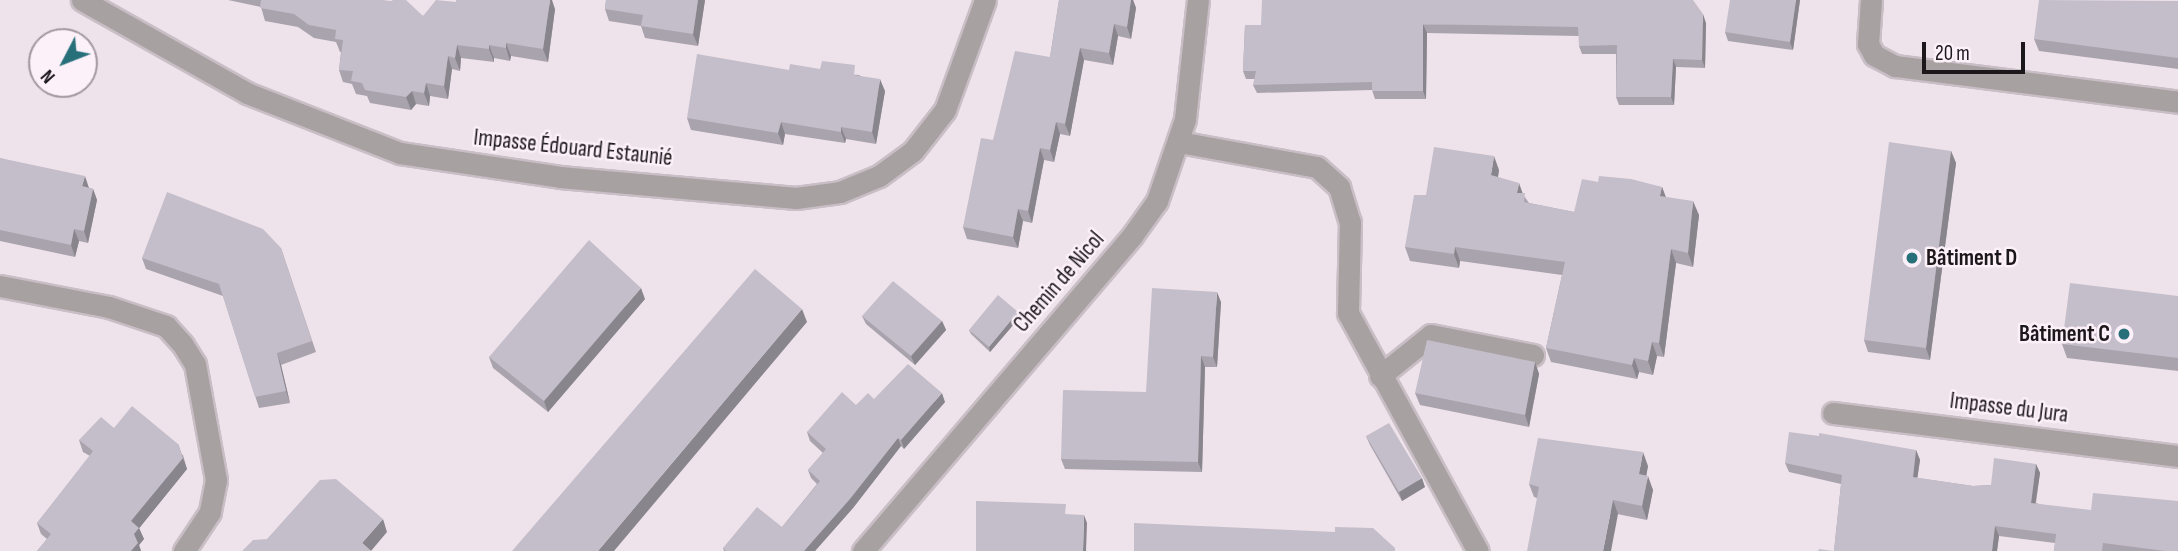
<!DOCTYPE html>
<html>
<head>
<meta charset="utf-8">
<style>
	body { margin:0 }
	#map { position:relative; width:2178px; height:551px; overflow:hidden; background:#efe3eb; font-family:"Sofia Sans Condensed",sans-serif }
	div>[style] { position:absolute }
	[style*='--x'] { left:calc(var(--x)*1px); top:calc(var(--y)*1px); width:calc(var(--w)*1px); rotate:calc(var(--a)*1deg) }
	.roads { filter:drop-shadow(2px 0 #c9bec5) drop-shadow(-2px 0 #c9bec5) drop-shadow(0 2px #c9bec5) drop-shadow(0 -2px #c9bec5) }
	.service>* { height:21px; margin:-10.5px; padding:0 10.5px; transform-origin:10.5px; border-radius:10.5px; background:#a7a1a2 }
	.minor>* { height:21px; margin:-10.5px; padding:0 10.5px; transform-origin:10.5px; border-radius:10.5px; background:#a7a1a2 }
	.wall>* { inset:0; background:#a9a3ae }
	.shaded-wall>* { inset:0; background:#89858d }
	.building>* { inset:0; background:#c4beca }
	.dots>* { width:19px; height:19px; translate:-50% -50%; box-sizing:border-box; border:4px solid #fcf0f9; border-radius:50% }
	span { translate:-50% -50%; white-space:nowrap; text-align:center; line-height:1.15; -webkit-text-stroke:5px #fcf0f9; paint-order:stroke }
	.street-label { font-size:23px; color:#1b171a }
	.poi-label { font-size:23px; color:#1b171a; font-weight:700 }
	.left { translate:0 -50%; text-align:left }
	.right { translate:-100% -50%; text-align:right }
	.north { position:absolute; left:28px; top:28px; width:70px; height:70px; box-sizing:border-box; background:#fcf0f9; border:2px solid #a299a0; border-radius:50%; rotate:228deg; font-size:19px; font-weight:700; line-height:28px; text-align:center; color:#1b171a }
	.north::after { content:''; display:block; margin:auto; width:24px; height:32px; background:#27707a; clip-path:polygon(50% 0,100% 100%,50% 72%,0 100%) }
	.scale { position:absolute; left:1922px; top:42px; width:103px; height:32px; box-sizing:border-box; border:4px solid #1b171a; border-top:0; padding-left:9px; font-size:21px; line-height:24px; white-space:nowrap; color:#1b171a; -webkit-text-stroke:5px #fcf0f9; paint-order:stroke }
</style>
</head>
<body>
<div id="map">
	<div class="roads">
		<div class="service">
			<div style="--x:82;--y:0;--w:189;--a:29.4"></div>
			<div style="--x:247;--y:93;--w:164;--a:21.4"></div>
			<div style="--x:400;--y:153;--w:162;--a:8.5"></div>
			<div style="--x:560;--y:177;--w:237;--a:5.1"></div>
			<div style="--x:796;--y:198;--w:44;--a:-7.8"></div>
			<div style="--x:840;--y:192;--w:42;--a:-22.3"></div>
			<div style="--x:879;--y:176;--w:42;--a:-36.3"></div>
			<div style="--x:913;--y:151;--w:52;--a:-52"></div>
			<div style="--x:945;--y:110;--w:117;--a:-70"></div>
			<div style="--x:1871;--y:0;--w:44;--a:93.9"></div>
			<div style="--x:1868;--y:44;--w:13;--a:61"></div>
			<div style="--x:1874;--y:55;--w:24;--a:28"></div>
			<div style="--x:1895;--y:66;--w:285;--a:7.2"></div>
			<div style="--x:1179;--y:142;--w:140;--a:10.3"></div>
			<div style="--x:1317;--y:167;--w:30;--a:42"></div>
			<div style="--x:1339;--y:187;--w:37;--a:73"></div>
			<div style="--x:1350;--y:222;--w:91;--a:91.3"></div>
			<div style="--x:1348;--y:313;--w:271;--a:61.4"></div>
			<div style="--x:1380;--y:376;--w:65;--a:-38.8"></div>
			<div style="--x:1431;--y:335;--w:104;--a:11.1"></div>
		</div>
		<div class="minor">
			<div style="--x:0;--y:286;--w:111;--a:10.9"></div>
			<div style="--x:109;--y:307;--w:60;--a:18.4"></div>
			<div style="--x:166;--y:326;--w:25;--a:48"></div>
			<div style="--x:183;--y:345;--w:22;--a:58"></div>
			<div style="--x:195;--y:364;--w:118;--a:79.7"></div>
			<div style="--x:216;--y:480;--w:33;--a:101"></div>
			<div style="--x:210;--y:512;--w:47;--a:123.7"></div>
			<div style="--x:1833;--y:413;--w:348;--a:7.1"></div>
			<div style="--x:863;--y:551;--w:414;--a:-49.5"></div>
			<div style="--x:1132;--y:236;--w:43;--a:-54.5"></div>
			<div style="--x:1157;--y:201;--w:87;--a:-71.1"></div>
			<div style="--x:1185;--y:119;--w:120;--a:-83.8"></div>
		</div>
	</div>
	<div class="wall">
		<div style="clip-path:polygon(228px 0,382px 0,423px 16px,456px 2px,555px 9px,548px 62px,511px 56px,510px 61px,494px 58px,494px 62px,461px 58px,460px 71px,452px 69px,448px 99px,430px 96px,429px 106px,416px 104px,411px 110px,370px 103px,367px 96px,356px 94px,352px 84px,343px 82px,339px 70px,341px 52px,340px 52px,336px 42px,314px 38px,298px 27px,265px 21px,261px 7px)"></div>
		<div style="clip-path:polygon(606px 0,705px 0,698px 46px,645px 38px,641px 26px,609px 21px,605px 9px)"></div>
		<div style="clip-path:polygon(1059px 0,1133px 0,1136px 8px,1131px 39px,1118px 36px,1113px 65px,1084px 60px,1070px 136px,1060px 134px,1054px 162px,1044px 160px,1032px 223px,1023px 221px,1018px 248px,967px 239px,963px 227px,993px 140px,1050px 57px)"></div>
		<div style="clip-path:polygon(1800px 0,1793px 50px,1728px 41px,1725px 32px)"></div>
		<div style="clip-path:polygon(2178px 1px,2178px 69px,2039px 51px,2034px 39px)"></div>
		<div style="clip-path:polygon(1706px 23px,1705px 68px,1676px 67px,1674px 105px,1619px 105px,1616px 97px,1616px 54px,1582px 54px,1579px 46px,1579px 36px,1427px 33px,1426px 99px,1375px 99px,1372px 90px,1257px 93px,1253px 85px,1255px 79px,1246px 79px,1243px 71px,1245px 25px)"></div>
		<div style="clip-path:polygon(789px 70px,859px 75px,885px 91px,876px 144px,846px 139px,845px 143px,785px 134px,783px 145px,691px 130px,687px 118px)"></div>
		<div style="clip-path:polygon(1951px 151px,1956px 163px,1930px 360px,1868px 352px,1864px 340px)"></div>
		<div style="clip-path:polygon(0 158px,93px 189px,97px 200px,88px 243px,79px 241px,75px 257px,0 241px)"></div>
		<div style="clip-path:polygon(1499px 170px,1498px 177px,1522px 193px,1529px 203px,1574px 212px,1598px 182px,1662px 187px,1666px 197px,1699px 215px,1693px 267px,1676px 263px,1664px 357px,1657px 356px,1653px 375px,1639px 372px,1637px 379px,1551px 362px,1546px 348px,1562px 275px,1460px 261px,1459px 268px,1410px 261px,1405px 247px,1426px 195px)"></div>
		<div style="clip-path:polygon(281px 248px,316px 352px,281px 365px,290px 403px,259px 408px,223px 296px,146px 269px,142px 258px)"></div>
		<div style="clip-path:polygon(2178px 296px,2178px 371px,2067px 358px,2062px 344px)"></div>
		<div style="clip-path:polygon(645px 299px,548px 412px,493px 368px,489px 357px)"></div>
		<div style="clip-path:polygon(1221px 302px,1217px 367px,1205px 367px,1202px 472px,1065px 469px,1061px 459px,1146px 392px)"></div>
		<div style="clip-path:polygon(1018px 312px,1020px 317px,990px 352px,971px 334px,969px 330px)"></div>
		<div style="clip-path:polygon(862px 316px,942px 321px,946px 330px,915px 365px,866px 324px)"></div>
		<div style="clip-path:polygon(1535px 362px,1539px 374px,1529px 427px,1420px 405px,1415px 393px)"></div>
		<div style="clip-path:polygon(874px 399px,945px 402px,904px 449px,901px 446px,853px 508px,815px 551px,724px 551px,723px 548px,782px 527px,817px 484px,811px 478px,808px 470px,823px 453px,810px 441px,807px 432px,856px 405px)"></div>
		<div style="clip-path:polygon(114px 428px,183px 455px,187px 469px,139px 528px,144px 539px,139px 545px,141px 551px,37px 551px,47px 539px,41px 534px,37px 523px,90px 456px,83px 452px,79px 440px)"></div>
		<div style="clip-path:polygon(1366px 436px,1425px 487px,1402px 501px,1370px 445px)"></div>
		<div style="clip-path:polygon(1916px 450px,1920px 460px,1917px 478px,1973px 486px,1991px 485px,2036px 464px,2040px 473px,2036px 503px,2178px 551px,2054px 551px,2055px 543px,1999px 536px,1997px 551px,1818px 551px,1834px 551px,1841px 484px,1789px 472px,1785px 463px)"></div>
		<div style="clip-path:polygon(1648px 466px,1646px 476px,1653px 490px,1647px 520px,1537px 498px,1534px 497px,1529px 484px)"></div>
	</div>
	<div class="shaded-wall">
		<div style="clip-path:polygon(550px 0,552px 0,555px 9px,548px 62px,543px 49px)"></div>
		<div style="clip-path:polygon(698px 0,705px 0,698px 46px,693px 34px)"></div>
		<div style="clip-path:polygon(1131px 0,1133px 0,1136px 8px,1131px 39px,1127px 27px)"></div>
		<div style="clip-path:polygon(1796px 0,1800px 0,1793px 50px,1790px 42px)"></div>
		<div style="clip-path:polygon(1703px 14px,1706px 23px,1705px 68px,1702px 60px)"></div>
		<div style="clip-path:polygon(1114px 24px,1118px 36px,1113px 65px,1109px 53px)"></div>
		<div style="clip-path:polygon(1423px 24px,1427px 33px,1426px 99px,1423px 91px)"></div>
		<div style="clip-path:polygon(506px 43px,511px 56px,510px 61px,506px 48px)"></div>
		<div style="clip-path:polygon(457px 45px,461px 58px,460px 71px,455px 58px)"></div>
		<div style="clip-path:polygon(489px 45px,494px 58px,494px 62px,489px 49px)"></div>
		<div style="clip-path:polygon(1080px 48px,1084px 60px,1070px 136px,1065px 124px)"></div>
		<div style="clip-path:polygon(448px 56px,452px 69px,448px 99px,444px 86px)"></div>
		<div style="clip-path:polygon(1673px 59px,1676px 67px,1674px 105px,1671px 97px)"></div>
		<div style="clip-path:polygon(880px 79px,885px 91px,876px 144px,872px 132px)"></div>
		<div style="clip-path:polygon(426px 83px,430px 96px,429px 106px,424px 93px)"></div>
		<div style="clip-path:polygon(412px 91px,416px 104px,411px 110px,406px 97px)"></div>
		<div style="clip-path:polygon(781px 122px,785px 134px,783px 145px,778px 133px)"></div>
		<div style="clip-path:polygon(1056px 122px,1060px 134px,1054px 162px,1050px 150px)"></div>
		<div style="clip-path:polygon(841px 127px,846px 139px,845px 143px,841px 132px)"></div>
		<div style="clip-path:polygon(1040px 148px,1044px 160px,1032px 223px,1028px 211px)"></div>
		<div style="clip-path:polygon(1951px 151px,1956px 163px,1930px 360px,1926px 348px)"></div>
		<div style="clip-path:polygon(1494px 156px,1499px 170px,1496px 189px,1491px 175px)"></div>
		<div style="clip-path:polygon(85px 176px,89px 188px,82px 186px)"></div>
		<div style="clip-path:polygon(1519px 183px,1524px 197px,1517px 193px)"></div>
		<div style="clip-path:polygon(1662px 187px,1667px 201px,1660px 196px)"></div>
		<div style="clip-path:polygon(93px 189px,97px 200px,88px 243px,84px 231px)"></div>
		<div style="clip-path:polygon(1693px 201px,1699px 215px,1693px 267px,1688px 253px)"></div>
		<div style="clip-path:polygon(1018px 209px,1023px 221px,1018px 248px,1013px 237px)"></div>
		<div style="clip-path:polygon(74px 229px,79px 241px,75px 257px,71px 245px)"></div>
		<div style="clip-path:polygon(1455px 247px,1460px 261px,1459px 268px,1454px 254px)"></div>
		<div style="clip-path:polygon(1671px 249px,1676px 263px,1664px 357px,1659px 343px)"></div>
		<div style="clip-path:polygon(641px 288px,645px 299px,548px 412px,544px 401px)"></div>
		<div style="clip-path:polygon(1217px 292px,1221px 302px,1217px 367px,1213px 357px)"></div>
		<div style="clip-path:polygon(802px 309px,807px 322px,614px 551px,598px 551px)"></div>
		<div style="clip-path:polygon(1018px 312px,1020px 317px,990px 352px,989px 347px)"></div>
		<div style="clip-path:polygon(942px 321px,946px 330px,915px 365px,911px 356px)"></div>
		<div style="clip-path:polygon(1652px 342px,1657px 356px,1653px 375px,1648px 361px)"></div>
		<div style="clip-path:polygon(277px 353px,281px 365px,290px 403px,286px 391px)"></div>
		<div style="clip-path:polygon(1201px 356px,1205px 367px,1202px 472px,1198px 462px)"></div>
		<div style="clip-path:polygon(1634px 358px,1639px 372px,1637px 379px,1632px 365px)"></div>
		<div style="clip-path:polygon(1535px 362px,1539px 374px,1529px 427px,1525px 415px)"></div>
		<div style="clip-path:polygon(942px 393px,945px 402px,904px 449px,901px 440px)"></div>
		<div style="clip-path:polygon(898px 438px,901px 446px,853px 508px,815px 551px,804px 551px)"></div>
		<div style="clip-path:polygon(178px 444px,187px 469px,137px 531px,139px 528px,144px 539px,139px 545px,141px 551px,131px 551px,134px 534px,131px 521px)"></div>
		<div style="clip-path:polygon(1916px 450px,1920px 460px,1916px 487px,1913px 477px)"></div>
		<div style="clip-path:polygon(1643px 452px,1648px 466px,1644px 488px,1639px 474px)"></div>
		<div style="clip-path:polygon(2036px 464px,2040px 473px,2034px 512px,2031px 503px)"></div>
		<div style="clip-path:polygon(1648px 476px,1653px 490px,1647px 520px,1642px 506px)"></div>
		<div style="clip-path:polygon(1422px 478px,1425px 487px,1402px 501px,1399px 492px)"></div>
		<div style="clip-path:polygon(1613px 500px,1618px 514px,1611px 551px,1603px 551px)"></div>
		<div style="clip-path:polygon(1084px 515px,1087px 523px,1086px 551px,1083px 551px)"></div>
		<div style="clip-path:polygon(383px 519px,387px 532px,371px 551px,362px 543px)"></div>
		<div style="clip-path:polygon(1995px 526px,1999px 536px,1997px 551px,1992px 551px)"></div>
	</div>
	<div class="building">
		<div style="clip-path:polygon(261px 0,382px 0,391px 1px,393px 0,406px 0,423px 16px,436px 0,456px 2px,456px 0,550px 0,543px 49px,506px 43px,506px 48px,489px 45px,489px 49px,457px 45px,455px 58px,448px 56px,444px 86px,426px 83px,424px 93px,412px 91px,406px 97px,365px 90px,362px 83px,351px 81px,353px 71px,339px 70px,343px 40px,335px 39px,336px 30px,309px 25px,294px 14px,260px 8px)"></div>
		<div style="clip-path:polygon(606px 0,698px 0,693px 34px,641px 26px,643px 15px,605px 9px)"></div>
		<div style="clip-path:polygon(1059px 0,1131px 0,1127px 27px,1114px 24px,1109px 53px,1080px 48px,1065px 124px,1056px 122px,1050px 150px,1040px 148px,1028px 211px,1018px 209px,1013px 237px,963px 227px,981px 138px,993px 140px,1015px 51px,1050px 57px)"></div>
		<div style="clip-path:polygon(1262px 0,1693px 0,1703px 14px,1702px 60px,1673px 59px,1671px 97px,1616px 97px,1617px 45px,1579px 46px,1578px 27px,1423px 24px,1423px 91px,1372px 91px,1372px 82px,1253px 85px,1256px 71px,1243px 71px,1245px 25px,1261px 25px)"></div>
		<div style="clip-path:polygon(1730px 0,1796px 0,1790px 42px,1725px 32px)"></div>
		<div style="clip-path:polygon(2039px 0,2178px 1px,2178px 58px,2034px 39px)"></div>
		<div style="clip-path:polygon(697px 54px,789px 70px,790px 64px,820px 69px,822px 61px,855px 65px,854px 75px,880px 79px,872px 132px,841px 127px,841px 132px,781px 122px,778px 133px,687px 118px)"></div>
		<div style="clip-path:polygon(1889px 142px,1951px 151px,1926px 348px,1864px 340px)"></div>
		<div style="clip-path:polygon(1434px 147px,1494px 156px,1491px 175px,1519px 183px,1517px 193px,1525px 193px,1524px 202px,1574px 212px,1582px 179px,1598px 182px,1599px 176px,1631px 179px,1662px 187px,1660px 196px,1693px 201px,1688px 253px,1671px 249px,1659px 343px,1652px 342px,1648px 361px,1634px 358px,1632px 365px,1546px 348px,1565px 262px,1455px 247px,1454px 254px,1405px 247px,1414px 195px,1426px 195px)"></div>
		<div style="clip-path:polygon(0 158px,85px 176px,82px 186px,93px 189px,84px 231px,74px 229px,71px 245px,0 230px)"></div>
		<div style="clip-path:polygon(167px 192px,263px 229px,281px 248px,312px 341px,277px 353px,286px 391px,255px 397px,219px 284px,142px 258px)"></div>
		<div style="clip-path:polygon(589px 240px,641px 288px,544px 401px,489px 357px)"></div>
		<div style="clip-path:polygon(755px 269px,802px 309px,598px 551px,512px 551px)"></div>
		<div style="clip-path:polygon(893px 281px,942px 321px,911px 356px,862px 316px)"></div>
		<div style="clip-path:polygon(2070px 283px,2178px 296px,2178px 358px,2062px 344px)"></div>
		<div style="clip-path:polygon(1152px 288px,1217px 292px,1213px 357px,1201px 356px,1198px 462px,1061px 459px,1063px 390px,1146px 392px)"></div>
		<div style="clip-path:polygon(998px 295px,1018px 312px,989px 347px,969px 330px)"></div>
		<div style="clip-path:polygon(1427px 340px,1535px 362px,1525px 415px,1415px 393px)"></div>
		<div style="clip-path:polygon(908px 364px,942px 393px,901px 440px,898px 438px,850px 499px,804px 551px,726px 551px,723px 548px,757px 507px,782px 527px,820px 481px,808px 470px,826px 449px,807px 432px,842px 392px,856px 405px,868px 393px,874px 399px)"></div>
		<div style="clip-path:polygon(132px 406px,178px 444px,183px 458px,131px 521px,139px 528px,134px 534px,138px 543px,131px 551px,37px 551px,51px 534px,37px 523px,93px 451px,79px 440px,101px 417px,114px 428px)"></div>
		<div style="clip-path:polygon(1389px 423px,1422px 478px,1399px 492px,1366px 436px)"></div>
		<div style="clip-path:polygon(1789px 432px,1819px 436px,1819px 433px,1916px 450px,1913px 477px,1973px 486px,1991px 485px,1994px 458px,2036px 464px,2031px 503px,2091px 510px,2093px 493px,2178px 501px,2178px 551px,2165px 551px,2103px 543px,2102px 551px,2054px 551px,2056px 534px,1995px 526px,1992px 551px,1818px 551px,1819px 549px,1834px 551px,1842px 475px,1785px 463px)"></div>
		<div style="clip-path:polygon(1538px 438px,1643px 452px,1639px 474px,1648px 476px,1642px 506px,1613px 500px,1603px 551px,1527px 551px,1539px 487px,1529px 484px)"></div>
		<div style="clip-path:polygon(336px 479px,383px 519px,362px 543px,371px 551px,242px 551px,253px 540px,267px 539px,320px 480px)"></div>
		<div style="clip-path:polygon(976px 501px,1066px 504px,1065px 514px,1084px 515px,1083px 551px,976px 551px)"></div>
		<div style="clip-path:polygon(1134px 523px,1335px 532px,1335px 527px,1373px 528px,1395px 548px,1395px 551px,1134px 551px)"></div>
	</div>
	<div class="dots">
		<div style="left:1912px;top:258px;background:#27707a"></div>
		<div style="left:2124px;top:334px;background:#27707a"></div>
	</div>
	<div class="street-label">
		<span style="left:573px;top:148px;rotate:6deg">Impasse Édouard Estaunié</span>
		<span style="left:1059px;top:282px;rotate:-49deg">Chemin de Nicol</span>
		<span style="left:2009px;top:408px;rotate:7deg">Impasse du Jura</span>
	</div>
	<div class="poi-label">
		<span class="left" style="left:1926px;top:258px">Bâtiment D</span>
		<span class="right" style="left:2110px;top:334px">Bâtiment C</span>
	</div>
	<div class="north">N</div>
	<div class="scale">20 m</div>
</div>
</body>
</html>
